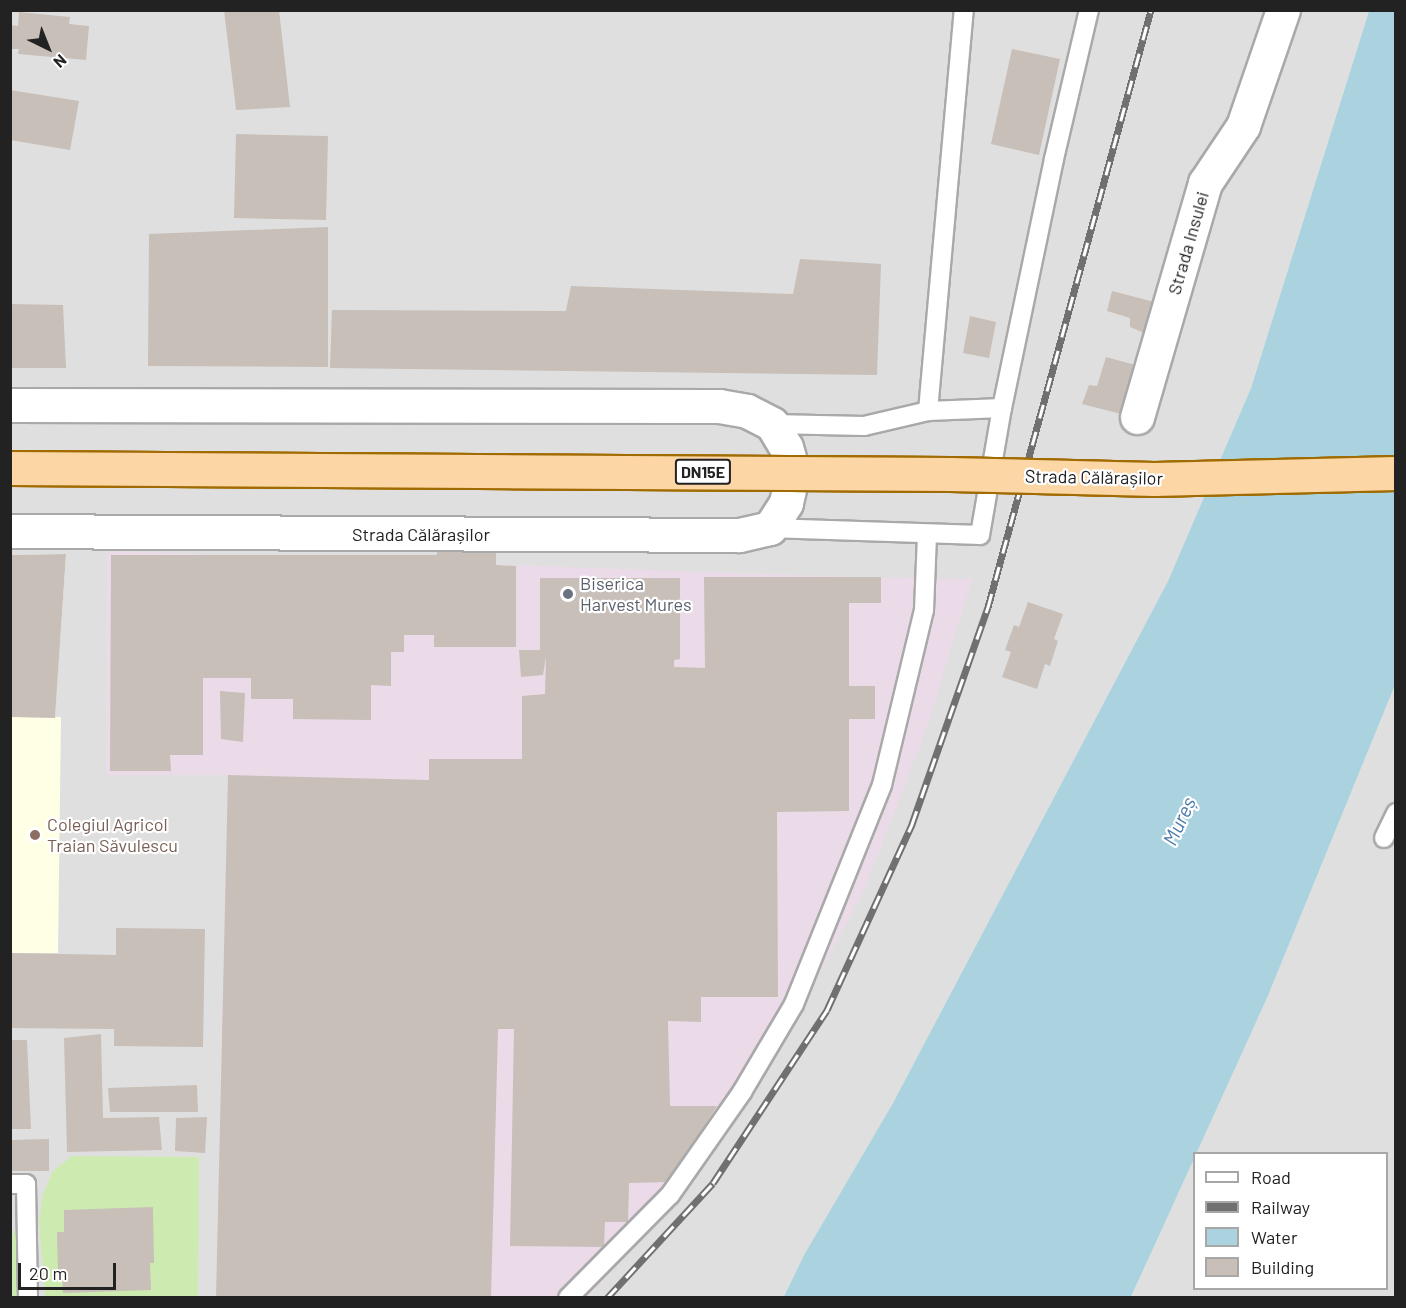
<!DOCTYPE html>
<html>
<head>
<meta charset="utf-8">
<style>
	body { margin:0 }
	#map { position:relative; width:1406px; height:1308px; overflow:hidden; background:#f2efe9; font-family:Barlow,sans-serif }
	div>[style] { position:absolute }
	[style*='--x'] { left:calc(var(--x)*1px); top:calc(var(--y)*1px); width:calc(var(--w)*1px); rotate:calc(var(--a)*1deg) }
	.residential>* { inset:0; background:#e0dfdf }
	.industrial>* { inset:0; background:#ebdbe8 }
	.education>* { inset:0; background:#ffffe5 }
	.grass>* { inset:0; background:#cdebb0 }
	.water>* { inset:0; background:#aad3df }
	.building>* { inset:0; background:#c7bfb8 }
	.roads { filter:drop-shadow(2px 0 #a9a9a9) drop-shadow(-2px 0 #a9a9a9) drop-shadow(0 2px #a9a9a9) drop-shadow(0 -2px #a9a9a9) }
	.service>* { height:18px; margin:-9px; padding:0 9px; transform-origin:9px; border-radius:9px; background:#fff }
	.minor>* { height:33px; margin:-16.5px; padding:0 16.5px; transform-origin:16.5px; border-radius:16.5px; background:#fff }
	.tertiary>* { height:33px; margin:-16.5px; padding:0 16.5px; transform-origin:16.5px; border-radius:16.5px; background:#fff }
	.rail>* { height:7px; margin-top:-3.5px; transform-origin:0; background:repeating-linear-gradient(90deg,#fff 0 14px,#707070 0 28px); box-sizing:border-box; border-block:2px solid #707070 }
	.bridges { filter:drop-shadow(2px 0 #a06b00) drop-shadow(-2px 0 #a06b00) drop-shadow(0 2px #a06b00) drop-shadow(0 -2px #a06b00) }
	.primary-bridge>* { height:33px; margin:-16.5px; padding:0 16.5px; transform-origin:16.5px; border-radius:16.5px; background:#fcd6a4 }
	.dots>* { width:16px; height:16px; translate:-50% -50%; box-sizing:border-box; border:3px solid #fff; border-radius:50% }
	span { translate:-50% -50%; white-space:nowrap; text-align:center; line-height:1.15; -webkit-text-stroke:4.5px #fff; paint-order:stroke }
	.shield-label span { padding:2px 4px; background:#fff; border:2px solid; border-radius:4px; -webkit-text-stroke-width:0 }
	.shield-label { font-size:16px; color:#222; font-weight:700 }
	.street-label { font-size:18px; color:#222 }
	.worship-label { font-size:18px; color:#5b616d }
	.left { translate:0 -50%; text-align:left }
	.education-label { font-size:18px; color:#785e54 }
	.water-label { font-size:20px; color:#4a7aab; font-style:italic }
	.frame { position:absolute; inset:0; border:12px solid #222; pointer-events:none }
	.legend { position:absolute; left:1193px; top:1152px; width:195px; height:138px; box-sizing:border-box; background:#fff; border:2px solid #a7a7a7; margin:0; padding:8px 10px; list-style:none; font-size:18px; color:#222 }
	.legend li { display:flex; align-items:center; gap:12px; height:30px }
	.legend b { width:30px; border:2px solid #a7a7a7 }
	.north { position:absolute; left:18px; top:18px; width:60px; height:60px; -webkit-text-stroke:4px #fff; paint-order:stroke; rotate:137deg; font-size:16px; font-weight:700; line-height:24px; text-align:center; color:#222 }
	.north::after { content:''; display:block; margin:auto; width:21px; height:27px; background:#222; clip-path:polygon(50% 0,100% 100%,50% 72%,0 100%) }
	.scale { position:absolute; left:18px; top:1263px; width:98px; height:27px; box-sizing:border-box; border:3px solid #222; border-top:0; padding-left:8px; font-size:18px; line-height:21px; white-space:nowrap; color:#222; -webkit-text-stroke:4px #fff; paint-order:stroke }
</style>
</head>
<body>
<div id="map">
	<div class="residential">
		<div style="clip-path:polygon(10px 11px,1369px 11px,1251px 388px,1168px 581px,893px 1103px,804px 1255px,783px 1297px,11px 1297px)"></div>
		<div style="clip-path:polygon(1395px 685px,1395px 1297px,1131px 1298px,1194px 1155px,1194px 1288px,1386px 1288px,1386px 1154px,1195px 1153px,1267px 998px)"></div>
	</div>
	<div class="industrial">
		<div style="clip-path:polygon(107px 551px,849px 577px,972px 579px,928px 724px,866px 886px,757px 1091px,693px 1183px,588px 1297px,216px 1297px,228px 775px,106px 775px)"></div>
	</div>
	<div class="education">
		<div style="clip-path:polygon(66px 554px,55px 717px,61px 717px,58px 953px,11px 953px,10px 555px)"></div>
	</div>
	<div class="grass">
		<div style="clip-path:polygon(72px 1156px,199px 1157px,198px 1297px,45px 1297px,39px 1222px,43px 1194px,53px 1171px)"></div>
		<div style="clip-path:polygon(10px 1226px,17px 1237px,17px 1297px,11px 1297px)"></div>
	</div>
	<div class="water">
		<div style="clip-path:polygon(1369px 11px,1395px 11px,1395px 685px,1267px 998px,1131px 1297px,783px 1298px,804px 1255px,893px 1103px,1168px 581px,1251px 388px)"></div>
	</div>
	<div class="building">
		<div style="clip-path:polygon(224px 10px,279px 10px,290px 107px,236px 110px)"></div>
		<div style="clip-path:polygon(19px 12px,70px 17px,69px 24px,89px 26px,86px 60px,18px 54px,19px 49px,10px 49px,10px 25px,18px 26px)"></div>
		<div style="clip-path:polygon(1012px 49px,1060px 59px,1039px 155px,991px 144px)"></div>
		<div style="clip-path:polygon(10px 90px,79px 101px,70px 150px,10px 140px)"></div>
		<div style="clip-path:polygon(236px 134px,328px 136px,326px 220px,234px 218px)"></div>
		<div style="clip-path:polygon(328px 227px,328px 367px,148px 366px,149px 234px)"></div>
		<div style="clip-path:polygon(800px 259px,881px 264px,877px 375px,330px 368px,332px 310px,566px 311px,571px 286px,793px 294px)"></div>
		<div style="clip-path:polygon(1112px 291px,1166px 305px,1156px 338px,1130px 327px,1130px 318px,1107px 311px)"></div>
		<div style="clip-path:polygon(10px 304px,63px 305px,66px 368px,10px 368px)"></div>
		<div style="clip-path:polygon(970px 316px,996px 322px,989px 358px,963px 353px)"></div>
		<div style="clip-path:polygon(1106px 357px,1139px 366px,1125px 415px,1082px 404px,1089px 385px,1097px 386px)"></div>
		<div style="clip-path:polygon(437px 550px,496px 552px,496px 565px,516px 566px,516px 647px,434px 647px,434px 635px,404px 635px,404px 652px,391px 652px,391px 686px,371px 685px,371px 720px,293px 719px,293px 699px,251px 699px,251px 678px,203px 678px,203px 755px,170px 755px,171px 771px,110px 771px,111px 555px,437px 555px)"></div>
		<div style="clip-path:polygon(66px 554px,55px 718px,10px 717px,10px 555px)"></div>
		<div style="clip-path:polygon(704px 577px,881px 577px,881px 603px,849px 603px,849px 686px,875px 686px,875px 719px,849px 719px,849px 811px,777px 812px,778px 997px,701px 997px,701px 1022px,668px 1021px,670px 1106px,717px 1106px,669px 1182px,629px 1183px,628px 1222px,605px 1222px,604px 1247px,510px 1246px,514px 1029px,498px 1029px,491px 1298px,216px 1298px,228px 775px,429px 780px,429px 759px,522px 759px,522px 696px,545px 694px,546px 657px,543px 675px,521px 677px,519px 650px,540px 650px,540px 578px,680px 578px,680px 659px,674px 660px,674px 667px,705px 668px)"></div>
		<div style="clip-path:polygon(1028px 602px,1063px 614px,1054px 639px,1058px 641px,1050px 666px,1045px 664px,1037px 689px,1002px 677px,1011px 652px,1005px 650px,1014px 625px,1019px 627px)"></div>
		<div style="clip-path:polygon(220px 691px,245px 693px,243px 742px,221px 739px)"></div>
		<div style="clip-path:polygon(116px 928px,205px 929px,203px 1047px,114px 1046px,114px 1029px,10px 1028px,10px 953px,116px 955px)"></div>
		<div style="clip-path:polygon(101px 1034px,103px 1118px,159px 1117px,162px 1150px,67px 1152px,64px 1038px)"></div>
		<div style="clip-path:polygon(10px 1040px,27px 1040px,31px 1129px,10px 1129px)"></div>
		<div style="clip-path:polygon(197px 1085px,198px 1112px,110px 1112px,108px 1088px)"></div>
		<div style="clip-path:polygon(207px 1117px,205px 1153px,175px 1151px,176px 1118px)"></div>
		<div style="clip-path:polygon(49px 1139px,49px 1171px,10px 1171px,10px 1140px)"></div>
		<div style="clip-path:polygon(153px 1207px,154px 1263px,150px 1263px,151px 1290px,63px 1293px,62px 1273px,58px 1273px,57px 1232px,64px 1232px,64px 1210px)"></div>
	</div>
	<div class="roads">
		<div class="service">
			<div style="--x:928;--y:411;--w:403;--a:-84.9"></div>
			<div style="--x:772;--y:424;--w:92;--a:1.2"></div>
			<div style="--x:864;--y:426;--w:66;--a:-13.2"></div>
			<div style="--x:928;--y:411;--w:74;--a:-2.3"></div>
			<div style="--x:1002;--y:408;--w:254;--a:-78.2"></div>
			<div style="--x:1054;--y:159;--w:153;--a:-76.8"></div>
			<div style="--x:770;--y:528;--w:210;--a:1.9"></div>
			<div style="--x:980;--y:535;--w:129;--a:-80.2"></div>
			<div style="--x:1384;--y:838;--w:28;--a:-64"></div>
			<div style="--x:10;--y:1184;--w:16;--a:0"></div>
			<div style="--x:26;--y:1184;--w:114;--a:89"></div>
			<div style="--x:568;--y:1298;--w:145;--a:-45.3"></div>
			<div style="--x:670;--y:1195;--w:126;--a:-55"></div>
			<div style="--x:742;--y:1092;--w:102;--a:-59.4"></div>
			<div style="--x:794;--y:1004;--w:236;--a:-68.1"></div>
			<div style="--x:882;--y:785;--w:180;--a:-76.5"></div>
			<div style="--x:924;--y:610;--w:76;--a:-87.7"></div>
		</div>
		<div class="minor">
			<div style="--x:1137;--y:417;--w:244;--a:-73.8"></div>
			<div style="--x:1205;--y:183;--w:69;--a:-56.3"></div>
			<div style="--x:1243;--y:126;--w:123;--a:-71"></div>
		</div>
		<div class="tertiary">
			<div style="--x:10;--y:405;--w:709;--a:0.08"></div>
			<div style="--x:719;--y:406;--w:28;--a:10"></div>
			<div style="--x:747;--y:411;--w:28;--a:27"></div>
			<div style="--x:772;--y:424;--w:27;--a:59"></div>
			<div style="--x:786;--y:447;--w:26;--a:74"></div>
			<div style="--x:793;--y:472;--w:32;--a:103"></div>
			<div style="--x:786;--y:503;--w:30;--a:123"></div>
			<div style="--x:770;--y:528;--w:32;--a:167"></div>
			<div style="--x:739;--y:535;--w:729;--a:-179.69"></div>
		</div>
	</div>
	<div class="rail">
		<div style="--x:607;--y:1298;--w:156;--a:-47.3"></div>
		<div style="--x:713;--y:1183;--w:207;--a:-56.6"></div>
		<div style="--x:827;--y:1010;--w:205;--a:-65.4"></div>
		<div style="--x:912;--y:824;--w:230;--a:-70.7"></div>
		<div style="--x:988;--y:607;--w:619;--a:-74.73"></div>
	</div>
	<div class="bridges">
		<div class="primary-bridge">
			<div style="--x:10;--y:468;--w:940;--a:0.37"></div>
			<div style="--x:950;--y:474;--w:204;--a:1.4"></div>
			<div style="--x:1154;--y:479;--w:242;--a:-1.4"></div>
		</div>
	</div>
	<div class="dots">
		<div style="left:568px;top:594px;background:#6b7280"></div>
		<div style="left:35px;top:835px;background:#8d6e63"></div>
	</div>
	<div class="shield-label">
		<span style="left:703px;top:472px">DN15E</span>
	</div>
	<div class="street-label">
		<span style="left:1188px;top:243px;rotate:-74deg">Strada Insulei</span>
		<span style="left:1094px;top:477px;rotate:1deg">Strada Călărașilor</span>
		<span style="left:421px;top:534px">Strada Călărașilor</span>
	</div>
	<div class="worship-label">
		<span class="left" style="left:580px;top:594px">Biserica<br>Harvest Mures</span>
	</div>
	<div class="education-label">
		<span class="left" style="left:47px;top:835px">Colegiul Agricol<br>Traian Săvulescu</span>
	</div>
	<div class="water-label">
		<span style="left:1179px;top:821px;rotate:-65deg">Mureș</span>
	</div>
	<div class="frame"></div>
	<ul class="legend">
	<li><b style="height:8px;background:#fff"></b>Road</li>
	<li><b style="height:8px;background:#707070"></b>Railway</li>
	<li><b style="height:16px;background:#aad3df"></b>Water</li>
	<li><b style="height:16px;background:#c7bfb8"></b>Building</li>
	</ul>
	<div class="north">N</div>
	<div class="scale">20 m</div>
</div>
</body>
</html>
